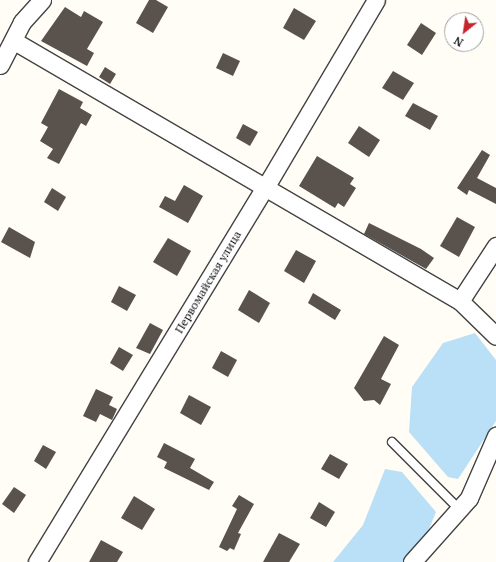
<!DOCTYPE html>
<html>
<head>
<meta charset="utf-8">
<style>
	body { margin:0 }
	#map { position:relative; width:496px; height:562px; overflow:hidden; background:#fffdf5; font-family:"PT Serif",serif }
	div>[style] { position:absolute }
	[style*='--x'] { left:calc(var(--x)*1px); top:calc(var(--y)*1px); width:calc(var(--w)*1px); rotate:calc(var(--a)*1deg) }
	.water>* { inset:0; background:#b9e0f7 }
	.building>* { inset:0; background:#5a524d }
	.roads { filter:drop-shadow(1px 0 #444) drop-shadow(-1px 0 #444) drop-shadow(0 1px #444) drop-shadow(0 -1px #444) }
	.lane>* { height:8px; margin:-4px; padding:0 4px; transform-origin:4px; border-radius:4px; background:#fff }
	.street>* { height:17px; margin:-8.5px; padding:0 8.5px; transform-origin:8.5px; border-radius:8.5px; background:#fff }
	span { translate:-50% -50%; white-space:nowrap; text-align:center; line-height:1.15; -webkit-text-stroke:4px #fff; paint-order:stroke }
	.street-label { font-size:12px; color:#111 }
	.north { position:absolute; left:444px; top:12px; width:40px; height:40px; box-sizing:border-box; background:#fff; border:1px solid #a0a0a0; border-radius:50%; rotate:210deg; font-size:11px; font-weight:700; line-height:16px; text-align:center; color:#111 }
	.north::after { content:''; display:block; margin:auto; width:14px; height:18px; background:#c4262e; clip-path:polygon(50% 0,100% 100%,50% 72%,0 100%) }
</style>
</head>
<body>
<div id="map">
	<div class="water">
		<div style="clip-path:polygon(475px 333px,496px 360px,496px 421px,458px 479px,448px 477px,409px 432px,412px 387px,443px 343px)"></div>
		<div style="clip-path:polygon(385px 469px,402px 472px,436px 512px,423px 544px,404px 562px,333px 562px,363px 525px)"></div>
	</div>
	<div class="building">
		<div style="clip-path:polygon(149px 0,156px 0,168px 7px,153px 33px,136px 23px)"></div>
		<div style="clip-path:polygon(65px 7px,81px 17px,84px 11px,103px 22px,87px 49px,94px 53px,87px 66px,41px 41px)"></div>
		<div style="clip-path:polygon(294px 8px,316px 21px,304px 40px,283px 28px)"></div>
		<div style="clip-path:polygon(421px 23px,436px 33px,422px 55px,407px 45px)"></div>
		<div style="clip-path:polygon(223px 53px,240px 61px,233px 76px,216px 68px)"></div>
		<div style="clip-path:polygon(105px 67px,116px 74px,110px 84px,99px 77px)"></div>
		<div style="clip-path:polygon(393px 71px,414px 83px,403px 100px,382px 88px)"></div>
		<div style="clip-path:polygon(59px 89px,83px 102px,80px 108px,92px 115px,86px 126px,81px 123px,59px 164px,47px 158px,53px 149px,40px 141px,48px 127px,41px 123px)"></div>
		<div style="clip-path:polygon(413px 103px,438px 116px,430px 130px,405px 116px)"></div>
		<div style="clip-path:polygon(243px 124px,258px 132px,250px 146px,236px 138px)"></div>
		<div style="clip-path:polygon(359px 126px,380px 140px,369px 157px,348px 143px)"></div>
		<div style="clip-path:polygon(482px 150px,490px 155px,477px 178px,496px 188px,496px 204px,469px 190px,467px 195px,457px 188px)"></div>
		<div style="clip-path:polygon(317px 156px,354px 178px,350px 184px,356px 188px,344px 207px,338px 203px,335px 208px,299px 186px)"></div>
		<div style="clip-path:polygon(184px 185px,203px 196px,188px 223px,159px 207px,165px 196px,175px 201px)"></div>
		<div style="clip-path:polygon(52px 188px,66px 197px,58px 211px,44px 202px)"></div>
		<div style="clip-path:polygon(457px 217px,475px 227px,459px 257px,440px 246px)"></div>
		<div style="clip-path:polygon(369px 223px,421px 249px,434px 258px,426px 269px,364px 234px)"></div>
		<div style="clip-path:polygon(9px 227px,35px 242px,30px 258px,1px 242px)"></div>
		<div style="clip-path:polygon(168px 238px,191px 251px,177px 276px,153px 262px)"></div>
		<div style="clip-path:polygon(296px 250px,316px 261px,304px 283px,284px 271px)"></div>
		<div style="clip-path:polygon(119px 286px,136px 295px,127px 311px,111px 302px)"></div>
		<div style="clip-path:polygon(249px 290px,270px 303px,259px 323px,238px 310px)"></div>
		<div style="clip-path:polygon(313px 293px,341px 310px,335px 320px,308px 303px)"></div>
		<div style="clip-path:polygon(150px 323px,163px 330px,150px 354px,136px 348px)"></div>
		<div style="clip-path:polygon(384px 336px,399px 345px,381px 379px,391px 384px,380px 405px,374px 400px,364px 401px,354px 388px)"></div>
		<div style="clip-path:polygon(119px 347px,133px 355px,123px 371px,110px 363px)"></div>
		<div style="clip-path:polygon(221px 351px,237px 360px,228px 377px,212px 368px)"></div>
		<div style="clip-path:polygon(96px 389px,113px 397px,109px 405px,117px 409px,112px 420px,100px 414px,96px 422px,83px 416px)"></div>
		<div style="clip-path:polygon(189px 395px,211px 407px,201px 425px,180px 413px)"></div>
		<div style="clip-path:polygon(164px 443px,195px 459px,190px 468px,214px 482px,209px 490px,164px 468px,167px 462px,157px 457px)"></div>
		<div style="clip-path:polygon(43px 445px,56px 452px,46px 469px,34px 461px)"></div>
		<div style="clip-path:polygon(330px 454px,348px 464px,339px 479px,321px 469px)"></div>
		<div style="clip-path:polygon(14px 487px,26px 495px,14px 513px,2px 504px)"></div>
		<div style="clip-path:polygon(239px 495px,254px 504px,238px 533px,241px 534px,234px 550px,230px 548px,227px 551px,219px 547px,237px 509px,232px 506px)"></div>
		<div style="clip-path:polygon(134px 496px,155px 509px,142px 530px,121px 518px)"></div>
		<div style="clip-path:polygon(319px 502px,335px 512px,326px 527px,310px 518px)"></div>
		<div style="clip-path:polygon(279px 533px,300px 544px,289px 562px,263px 562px)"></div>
		<div style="clip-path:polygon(101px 540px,123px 552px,117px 562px,89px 562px)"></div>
	</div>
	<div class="roads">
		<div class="lane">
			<div style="--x:392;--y:442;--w:96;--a:45"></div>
		</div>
		<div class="street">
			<div style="--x:14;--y:41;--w:516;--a:30.24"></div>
			<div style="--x:460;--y:301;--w:50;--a:44.2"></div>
			<div style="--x:0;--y:65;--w:48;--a:-62.9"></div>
			<div style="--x:22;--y:22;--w:30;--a:-48"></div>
			<div style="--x:460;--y:301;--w:66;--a:-56.8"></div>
			<div style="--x:37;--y:562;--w:440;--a:-58.7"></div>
			<div style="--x:266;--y:186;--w:216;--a:-59.4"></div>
			<div style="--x:412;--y:562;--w:86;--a:-48.3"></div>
			<div style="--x:469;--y:498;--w:68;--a:-66.5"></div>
		</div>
	</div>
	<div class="street-label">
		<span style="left:208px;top:282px;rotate:-59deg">Первомайская улица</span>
	</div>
	<div class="north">N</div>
</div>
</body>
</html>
